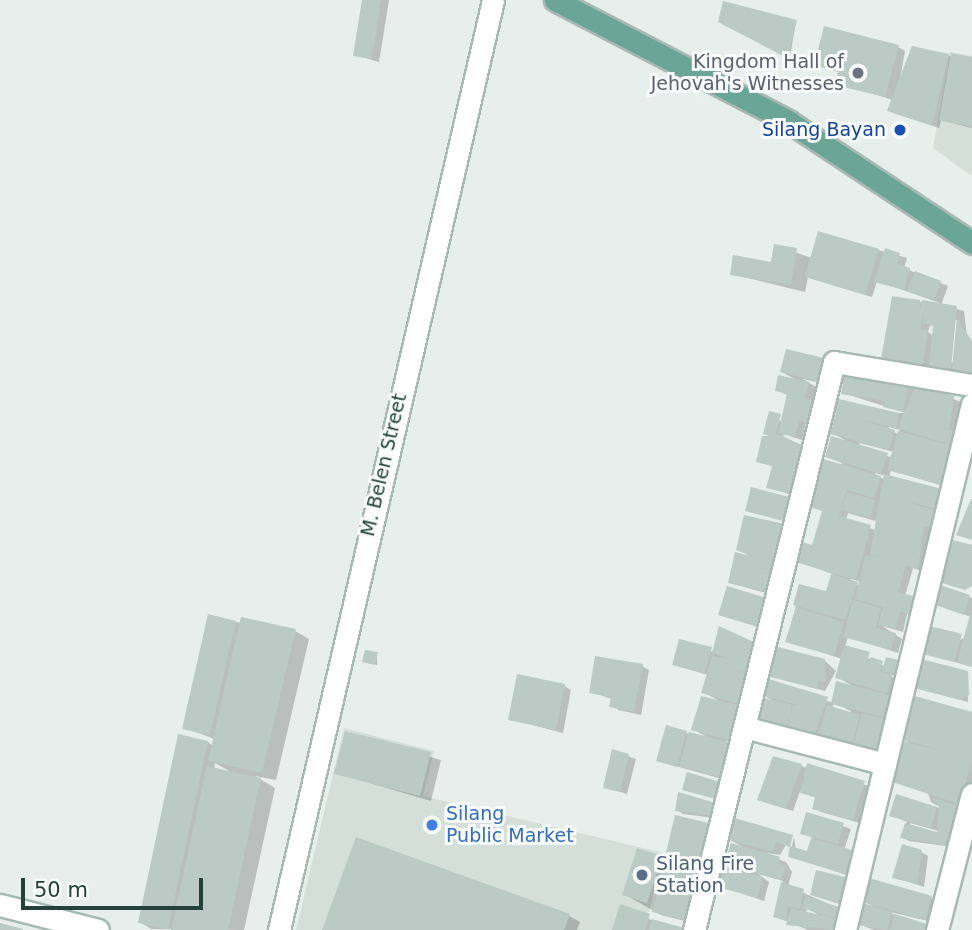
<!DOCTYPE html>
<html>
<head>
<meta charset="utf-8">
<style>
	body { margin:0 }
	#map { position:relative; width:972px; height:930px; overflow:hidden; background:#e6efeb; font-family:"DejaVu Sans",sans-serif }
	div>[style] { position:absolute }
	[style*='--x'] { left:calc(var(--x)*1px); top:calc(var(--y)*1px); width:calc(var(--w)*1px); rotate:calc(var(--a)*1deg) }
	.built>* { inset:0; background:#d4dfda }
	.shadow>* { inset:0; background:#0003 }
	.building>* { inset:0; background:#bbcac4 }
	.roads { filter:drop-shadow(2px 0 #a8b8b2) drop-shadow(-2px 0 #a8b8b2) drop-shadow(0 2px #a8b8b2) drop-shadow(0 -2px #a8b8b2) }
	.minor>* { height:21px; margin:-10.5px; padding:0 10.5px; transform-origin:10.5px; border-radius:10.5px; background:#fff }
	.major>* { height:21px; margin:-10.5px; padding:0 10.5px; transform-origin:10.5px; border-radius:10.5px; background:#6aa596 }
	.dots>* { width:19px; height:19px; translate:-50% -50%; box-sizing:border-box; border:4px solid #f7fbf9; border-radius:50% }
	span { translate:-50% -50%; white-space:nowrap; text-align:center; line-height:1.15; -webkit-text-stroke:6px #f7fbf9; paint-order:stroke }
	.worship-label { font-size:19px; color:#5b616d }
	.right { translate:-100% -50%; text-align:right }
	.transit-label { font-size:19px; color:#164399 }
	.street-label { font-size:19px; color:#24423a }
	.shop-label { font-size:19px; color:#366cbe }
	.left { translate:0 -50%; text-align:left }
	.service-label { font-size:19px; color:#4e5e75 }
	.scale { position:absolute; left:21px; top:878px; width:182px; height:32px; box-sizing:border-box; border:4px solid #24423a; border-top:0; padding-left:9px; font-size:21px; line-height:24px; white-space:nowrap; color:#24423a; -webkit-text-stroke:5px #f7fbf9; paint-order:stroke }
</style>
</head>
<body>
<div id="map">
	<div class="built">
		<div style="clip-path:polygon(950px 52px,972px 56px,972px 176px,933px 148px)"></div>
		<div style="clip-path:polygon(344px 728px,434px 751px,423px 796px,664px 853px,644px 930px,296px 930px)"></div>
	</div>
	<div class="shadow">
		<div style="clip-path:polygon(364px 0,389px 0,379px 62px,355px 55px)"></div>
		<div style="clip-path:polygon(796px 21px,790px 58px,723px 23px)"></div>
		<div style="clip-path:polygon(898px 47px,905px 51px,899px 85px,948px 56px,972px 59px,972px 128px,941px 120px,939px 128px,896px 114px,890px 110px,893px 100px,871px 93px)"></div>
		<div style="clip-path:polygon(evenodd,776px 246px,812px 258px,878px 250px,907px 258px,904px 268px,948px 286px,941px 305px,964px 311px,972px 380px,883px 358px,919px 302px,940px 303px,877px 281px,872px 297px,808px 277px,805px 292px,731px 274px,772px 264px,776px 246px,954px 320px,959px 320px,955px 363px,950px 362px,954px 320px,776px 246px,930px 325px,935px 327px,934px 336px,928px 332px,930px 325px)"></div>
		<div style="clip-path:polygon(787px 351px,830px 385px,803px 379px,816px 387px,812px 402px,820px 426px,806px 423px,802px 440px,784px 434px,782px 439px,803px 445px,801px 498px,768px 487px,774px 467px,758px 461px,774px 439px,765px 433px,783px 418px,789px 396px,777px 390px,796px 380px,782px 372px)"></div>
		<div style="clip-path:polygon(evenodd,909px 383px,961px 402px,953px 489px,891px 470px,889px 477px,945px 492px,937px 531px,930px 529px,925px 572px,913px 568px,905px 596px,922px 618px,907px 614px,903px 632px,882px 626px,902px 639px,898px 653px,848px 637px,845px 647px,909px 678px,887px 674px,898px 680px,888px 759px,794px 727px,793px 734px,762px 726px,773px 701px,762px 694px,833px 702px,856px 688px,837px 677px,842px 659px,787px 641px,801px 586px,827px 594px,833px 574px,798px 562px,813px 547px,824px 512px,812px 506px,842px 463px,827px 457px,845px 440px,832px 433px,836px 413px,906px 413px,843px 393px,909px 383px,889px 427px,900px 430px,899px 435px,888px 428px,889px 427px,909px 383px,860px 443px,894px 452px,893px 458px,859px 446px,860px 443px,909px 383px,875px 473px,886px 476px,885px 480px,875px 474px,875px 473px,909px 383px,848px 513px,879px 522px,878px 531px,846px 520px,848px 513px,909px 383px,851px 579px,862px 582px,860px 586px,850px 580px,851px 579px,909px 383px,834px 703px,851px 711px,850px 714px,832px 708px,834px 703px)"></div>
		<div style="clip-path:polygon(784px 526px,782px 573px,769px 571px,777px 596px,730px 583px,751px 557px,738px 549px)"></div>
		<div style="clip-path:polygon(938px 586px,972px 598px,972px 667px,925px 653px,965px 638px,971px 617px,932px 603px)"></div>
		<div style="clip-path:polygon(evenodd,236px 622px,295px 631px,309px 639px,276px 780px,255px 776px,275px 788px,244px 930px,151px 929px,140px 922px,208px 742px,213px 746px,215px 739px,184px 728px,236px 622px,215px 763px,231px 772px,214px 770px,215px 763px)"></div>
		<div style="clip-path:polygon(721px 628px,755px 675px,742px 673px,746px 707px,731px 704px,743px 711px,735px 742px,725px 741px,738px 749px,729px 781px,658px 761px,686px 733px,707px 737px,693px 729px,725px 704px,703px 692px,708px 675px,674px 665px,715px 650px)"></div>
		<div style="clip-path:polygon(377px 654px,377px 665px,367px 663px)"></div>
		<div style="clip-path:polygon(824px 660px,836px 671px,825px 691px,769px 675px)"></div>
		<div style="clip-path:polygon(642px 666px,649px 670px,641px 715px,618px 710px,612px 699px,591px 692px)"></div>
		<div style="clip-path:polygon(967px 673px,968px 702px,916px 687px)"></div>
		<div style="clip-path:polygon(564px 686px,571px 690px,563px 733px,510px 719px)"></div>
		<div style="clip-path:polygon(evenodd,972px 714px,972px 785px,966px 807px,955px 806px,964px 812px,953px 847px,909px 841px,902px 837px,907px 822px,891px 815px,897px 797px,944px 809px,931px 802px,912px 744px,901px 738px,972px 714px,910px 823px,939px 831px,938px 835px,909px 826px,910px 823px)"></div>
		<div style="clip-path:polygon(346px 733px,441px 760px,431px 801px,336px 773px)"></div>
		<div style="clip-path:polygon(613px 751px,636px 759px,627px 794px,605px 787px)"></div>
		<div style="clip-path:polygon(774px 758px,872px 787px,860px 823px,821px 812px,814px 808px,817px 798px,800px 791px,793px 811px,759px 800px)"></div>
		<div style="clip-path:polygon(680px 794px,723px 819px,683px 814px,677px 810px)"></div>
		<div style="clip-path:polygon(808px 814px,851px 829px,844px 850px,858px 856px,852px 877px,790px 856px,794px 837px,796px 850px,808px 854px,813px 838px,802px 833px)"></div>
		<div style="clip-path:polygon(evenodd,791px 836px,780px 855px,754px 851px,786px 862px,792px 872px,788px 886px,851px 914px,846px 930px,808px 930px,775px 916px,783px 881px,758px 874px,769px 882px,764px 901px,717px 885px,738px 870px,727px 863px,741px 846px,727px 838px,791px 836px,807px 908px,819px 915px,806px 913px,807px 908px)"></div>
		<div style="clip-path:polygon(921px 852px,928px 856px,924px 887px,894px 877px)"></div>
		<div style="clip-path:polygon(662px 858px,666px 860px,697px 924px,661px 915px,624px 894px)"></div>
		<div style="clip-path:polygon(844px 879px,851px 883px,845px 906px,812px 895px)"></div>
		<div style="clip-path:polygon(931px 898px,938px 902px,932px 922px,886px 911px,933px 930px,874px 930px,859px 924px,876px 908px,864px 901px)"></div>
		<div style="clip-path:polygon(621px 906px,656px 922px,684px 930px,614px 930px)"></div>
		<div style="clip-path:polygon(569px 916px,580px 922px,577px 930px,324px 930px)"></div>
	</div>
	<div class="building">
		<div style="clip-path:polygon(362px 0,381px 0,372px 59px,353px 56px)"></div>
		<div style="clip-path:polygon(723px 1px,797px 20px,787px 58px,718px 22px)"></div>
		<div style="clip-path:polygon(824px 26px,899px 45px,885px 97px,835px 85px,838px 72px,814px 65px)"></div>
		<div style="clip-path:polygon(912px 46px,949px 54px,932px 125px,887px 111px)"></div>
		<div style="clip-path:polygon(951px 53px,972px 57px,972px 127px,939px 120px)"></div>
		<div style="clip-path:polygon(818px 231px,879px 249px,865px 295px,805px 277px)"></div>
		<div style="clip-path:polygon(774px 244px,797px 248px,791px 285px,730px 275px,733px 255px,771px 262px)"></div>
		<div style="clip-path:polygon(885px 248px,900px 253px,897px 264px,910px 268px,904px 290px,874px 282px)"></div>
		<div style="clip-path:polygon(915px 271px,941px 281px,934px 300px,907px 291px)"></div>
		<div style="clip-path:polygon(892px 296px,920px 300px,920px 311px,922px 300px,957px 306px,951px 369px,929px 367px,933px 326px,923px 323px,924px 311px,920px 329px,928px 330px,923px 365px,881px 359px)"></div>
		<div style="clip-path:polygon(957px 318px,972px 341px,972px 380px,951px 378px)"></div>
		<div style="clip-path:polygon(786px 349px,828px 359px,823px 383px,780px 372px)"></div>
		<div style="clip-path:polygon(845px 371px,909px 381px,903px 412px,883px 407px,885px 401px,841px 394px)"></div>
		<div style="clip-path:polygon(778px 375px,809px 382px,805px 399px,818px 401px,813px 424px,799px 421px,795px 437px,778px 433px,787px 394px,775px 391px)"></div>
		<div style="clip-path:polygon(915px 386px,954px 396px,949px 430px,962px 433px,958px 447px,898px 429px)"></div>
		<div style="clip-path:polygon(830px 397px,899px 413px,896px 428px,859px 419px,895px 430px,889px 450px,830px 434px,836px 413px,826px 409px)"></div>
		<div style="clip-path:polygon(769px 411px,781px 414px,775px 437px,763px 434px)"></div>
		<div style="clip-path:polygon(898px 431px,957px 447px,946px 486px,887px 470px)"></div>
		<div style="clip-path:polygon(781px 435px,803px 446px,794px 495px,766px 488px,772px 466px,756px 462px,762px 436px)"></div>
		<div style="clip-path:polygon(831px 436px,888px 453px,881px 474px,825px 457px)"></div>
		<div style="clip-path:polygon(823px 459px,881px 476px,874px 498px,847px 490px,839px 516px,871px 525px,856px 580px,796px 562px,802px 542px,812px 545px,822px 511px,810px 507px)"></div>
		<div style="clip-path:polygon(884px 474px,946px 490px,940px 510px,906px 501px,936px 511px,931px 528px,924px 526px,918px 569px,906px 566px,898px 592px,920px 598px,915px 616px,900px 611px,896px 629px,878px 625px,883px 607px,855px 599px,865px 555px,881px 558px,870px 555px)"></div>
		<div style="clip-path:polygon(751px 487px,793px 498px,787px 522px,745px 511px)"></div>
		<div style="clip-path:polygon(847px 492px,875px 500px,870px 518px,842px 510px)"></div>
		<div style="clip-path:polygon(971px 499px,972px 499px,972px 540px,956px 535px)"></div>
		<div style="clip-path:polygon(744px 515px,785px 524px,775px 570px,755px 567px,775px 572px,770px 593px,728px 583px,735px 552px,758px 558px,736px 550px)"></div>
		<div style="clip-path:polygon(953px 540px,972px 545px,972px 586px,965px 590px,942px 583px)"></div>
		<div style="clip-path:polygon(831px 574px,858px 582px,845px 620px,793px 605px,799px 584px,826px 591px)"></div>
		<div style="clip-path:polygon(937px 584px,970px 595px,964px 615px,930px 603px)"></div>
		<div style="clip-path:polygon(727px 586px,770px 599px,761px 628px,718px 615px)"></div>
		<div style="clip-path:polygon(853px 600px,881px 608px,876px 628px,896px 633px,891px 650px,843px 637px)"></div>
		<div style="clip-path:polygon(796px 607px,844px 622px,834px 656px,785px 642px)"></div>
		<div style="clip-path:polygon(208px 614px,236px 621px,210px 735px,182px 729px)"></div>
		<div style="clip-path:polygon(970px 615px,972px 615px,972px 667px,957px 662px)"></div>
		<div style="clip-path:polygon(241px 617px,296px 629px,262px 773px,208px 761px)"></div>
		<div style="clip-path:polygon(719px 626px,756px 643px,748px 673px,728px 668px,748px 674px,739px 704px,701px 693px,712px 656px,732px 659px,712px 653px)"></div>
		<div style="clip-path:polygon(930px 626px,962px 634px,954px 662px,922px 654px)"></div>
		<div style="clip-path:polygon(679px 639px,712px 647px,705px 673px,672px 665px)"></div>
		<div style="clip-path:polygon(844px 645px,870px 652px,865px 667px,871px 657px,883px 661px,880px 671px,892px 675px,887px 693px,835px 678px)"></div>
		<div style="clip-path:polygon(774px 646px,825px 659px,826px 682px,819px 680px,817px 689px,767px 676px)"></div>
		<div style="clip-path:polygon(365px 650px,378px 652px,375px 665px,362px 662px)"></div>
		<div style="clip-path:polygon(595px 656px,643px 664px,634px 712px,609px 707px,611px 697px,589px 693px)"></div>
		<div style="clip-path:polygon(886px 657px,906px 662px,902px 676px,882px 671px)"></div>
		<div style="clip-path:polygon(921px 659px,968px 671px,969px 695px,960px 700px,914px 688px)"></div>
		<div style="clip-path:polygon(517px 674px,565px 684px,556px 730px,508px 720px)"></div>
		<div style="clip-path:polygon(765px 678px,828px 697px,814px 737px,788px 725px,793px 705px,802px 706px,760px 695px)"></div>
		<div style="clip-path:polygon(836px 681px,889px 695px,883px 717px,831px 704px)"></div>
		<div style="clip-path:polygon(911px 695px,972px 712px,972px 760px,959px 804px,889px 781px,900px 740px,946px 752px,899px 738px)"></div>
		<div style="clip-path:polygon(701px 696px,737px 705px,728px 740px,691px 730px)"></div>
		<div style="clip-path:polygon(760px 697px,792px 705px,786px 731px,753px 723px)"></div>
		<div style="clip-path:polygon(827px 705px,860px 715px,851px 748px,817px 739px)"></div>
		<div style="clip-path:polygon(862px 713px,891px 720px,881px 757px,852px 749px)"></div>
		<div style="clip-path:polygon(666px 725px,687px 731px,677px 767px,656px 761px)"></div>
		<div style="clip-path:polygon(345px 731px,431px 752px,420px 796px,334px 774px)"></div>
		<div style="clip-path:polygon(689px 732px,732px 743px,722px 778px,679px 766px)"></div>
		<div style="clip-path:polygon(178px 734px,208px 741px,168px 929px,138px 923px)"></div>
		<div style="clip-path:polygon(612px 749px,629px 754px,620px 792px,603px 788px)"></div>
		<div style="clip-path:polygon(773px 756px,802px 764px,786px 809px,757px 800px)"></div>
		<div style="clip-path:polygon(807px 763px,865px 781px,853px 820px,812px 809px,815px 797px,800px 793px)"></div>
		<div style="clip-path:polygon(207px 766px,261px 778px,228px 930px,171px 930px)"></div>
		<div style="clip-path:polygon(687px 772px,724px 783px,719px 800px,682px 790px)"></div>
		<div style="clip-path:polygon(678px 792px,719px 804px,716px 816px,675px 811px)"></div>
		<div style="clip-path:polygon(896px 794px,937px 807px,931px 828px,889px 816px)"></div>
		<div style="clip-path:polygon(931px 797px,958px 806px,946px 845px,900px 838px,905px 823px,937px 832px,939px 806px)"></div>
		<div style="clip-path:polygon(806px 812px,844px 823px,838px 844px,800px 834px)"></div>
		<div style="clip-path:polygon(675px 815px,713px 824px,690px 921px,652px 912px)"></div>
		<div style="clip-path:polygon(731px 817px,793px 835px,790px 847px,776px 842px,773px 852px,725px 839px)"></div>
		<div style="clip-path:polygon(356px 837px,570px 914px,564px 930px,322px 930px)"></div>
		<div style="clip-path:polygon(811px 838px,852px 850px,845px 874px,788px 857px,790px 846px,807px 851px)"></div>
		<div style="clip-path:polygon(731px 843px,780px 857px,778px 863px,786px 866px,781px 880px,724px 864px)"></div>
		<div style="clip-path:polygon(902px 844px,922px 850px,917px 884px,892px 878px)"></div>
		<div style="clip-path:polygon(637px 848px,663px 856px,647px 903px,622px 895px)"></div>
		<div style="clip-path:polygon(721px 865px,763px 877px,757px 898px,715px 886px)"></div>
		<div style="clip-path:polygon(816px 870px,845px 877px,838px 903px,810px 895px)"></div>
		<div style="clip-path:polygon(869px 878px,932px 896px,925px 920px,862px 902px)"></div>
		<div style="clip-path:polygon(781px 882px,804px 889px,800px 909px,788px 906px,786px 921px,773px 917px)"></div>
		<div style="clip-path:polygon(806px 896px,845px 909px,838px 930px,786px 925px,791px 908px,837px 919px,802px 908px)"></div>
		<div style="clip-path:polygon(863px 903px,892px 912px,887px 930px,857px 925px)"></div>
		<div style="clip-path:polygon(620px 904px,650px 914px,645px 930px,612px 930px)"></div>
		<div style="clip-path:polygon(895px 914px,927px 924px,925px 930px,890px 930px)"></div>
		<div style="clip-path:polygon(652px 919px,688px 929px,688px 930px,649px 930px)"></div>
		<div style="clip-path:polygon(0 923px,23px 929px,23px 930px,0 930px)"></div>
	</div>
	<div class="roads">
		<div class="minor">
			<div style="--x:744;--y:727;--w:146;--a:14.7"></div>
			<div style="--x:0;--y:905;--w:101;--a:14.3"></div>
			<div style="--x:279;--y:930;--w:954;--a:-77.04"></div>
			<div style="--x:694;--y:930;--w:585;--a:-76.15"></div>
			<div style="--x:834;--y:362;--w:140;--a:9.5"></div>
			<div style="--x:845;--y:930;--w:541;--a:-76.43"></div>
			<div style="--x:937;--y:930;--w:140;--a:-75.6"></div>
		</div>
		<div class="major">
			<div style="--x:555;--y:0;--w:263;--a:27.4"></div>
			<div style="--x:788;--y:121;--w:221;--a:33.5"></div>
		</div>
	</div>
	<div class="dots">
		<div style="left:858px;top:73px;background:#6b7280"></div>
		<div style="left:900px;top:130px;background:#1a4fb4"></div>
		<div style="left:432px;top:825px;background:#3f7fe0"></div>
		<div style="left:642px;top:875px;background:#5c6f8a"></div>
	</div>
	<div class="worship-label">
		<span class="right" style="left:844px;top:73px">Kingdom Hall of<br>Jehovah's Witnesses</span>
	</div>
	<div class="transit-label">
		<span class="right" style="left:886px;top:130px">Silang Bayan</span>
	</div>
	<div class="street-label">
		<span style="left:384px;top:465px;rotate:-77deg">M. Belen Street</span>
	</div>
	<div class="shop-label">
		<span class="left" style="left:446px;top:825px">Silang<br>Public Market</span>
	</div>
	<div class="service-label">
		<span class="left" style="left:656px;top:875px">Silang Fire<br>Station</span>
	</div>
	<div class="scale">50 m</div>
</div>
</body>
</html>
